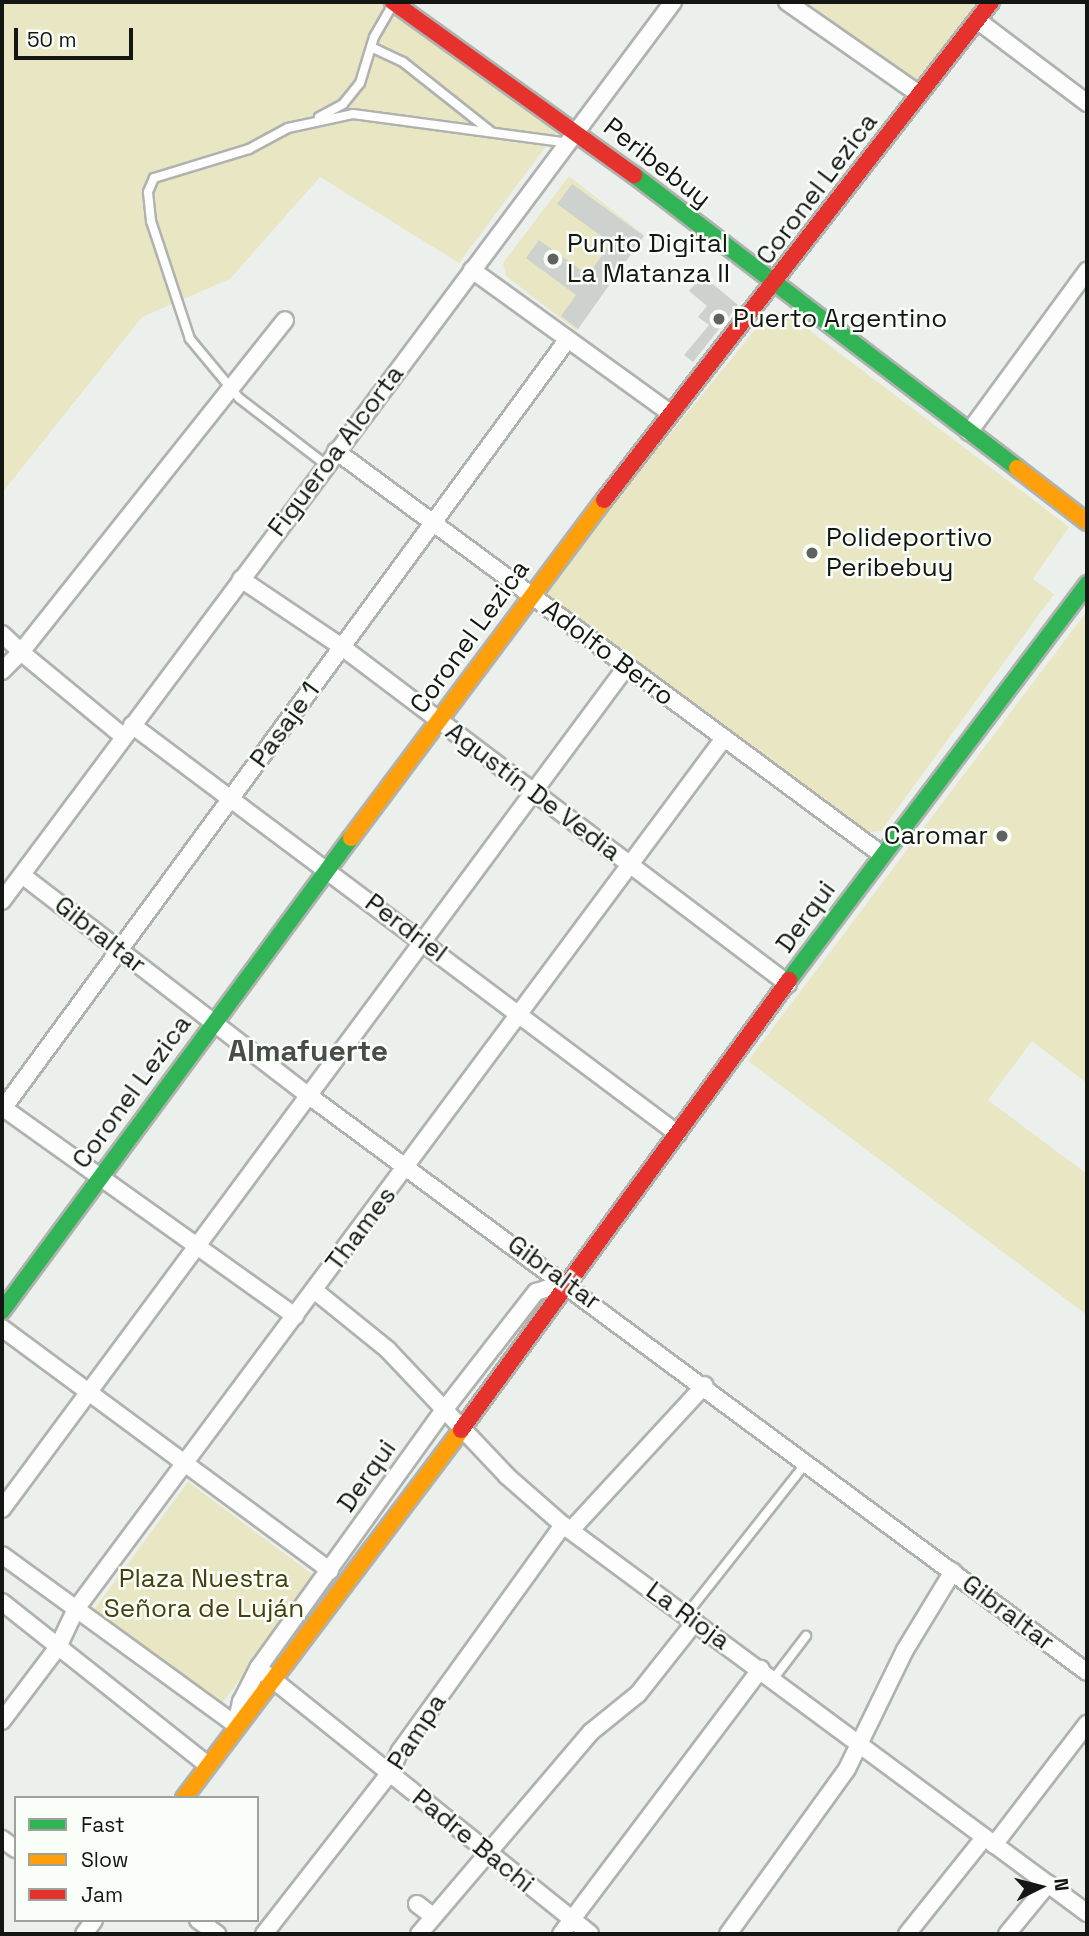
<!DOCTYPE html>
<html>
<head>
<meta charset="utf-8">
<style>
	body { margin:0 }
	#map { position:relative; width:1089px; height:1936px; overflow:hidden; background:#ecf0ec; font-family:"Space Grotesk",sans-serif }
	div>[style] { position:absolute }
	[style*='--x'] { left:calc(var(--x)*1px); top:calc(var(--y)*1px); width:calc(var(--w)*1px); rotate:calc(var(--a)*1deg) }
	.green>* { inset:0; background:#e9e6c4 }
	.building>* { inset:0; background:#ced2cf }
	.roads { filter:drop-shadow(2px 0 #afb2ae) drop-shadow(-2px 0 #afb2ae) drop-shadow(0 2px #afb2ae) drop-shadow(0 -2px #afb2ae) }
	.lane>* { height:8px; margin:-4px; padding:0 4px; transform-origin:4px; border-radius:4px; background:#fcfdfc }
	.street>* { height:16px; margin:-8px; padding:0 8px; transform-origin:8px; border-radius:8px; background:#fcfdfc }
	.fast>* { height:16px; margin:-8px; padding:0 8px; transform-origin:8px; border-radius:8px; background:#30b455 }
	.slow>* { height:16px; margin:-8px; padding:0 8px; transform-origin:8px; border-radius:8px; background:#ff9f0a }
	.jam>* { height:16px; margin:-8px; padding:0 8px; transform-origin:8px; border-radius:8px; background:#e5322d }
	.dots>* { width:19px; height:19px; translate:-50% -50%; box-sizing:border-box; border:4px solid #f9fff8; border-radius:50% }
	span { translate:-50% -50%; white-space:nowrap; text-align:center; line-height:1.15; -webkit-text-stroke:5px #f9fff8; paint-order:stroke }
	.street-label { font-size:26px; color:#131613 }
	.poi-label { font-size:26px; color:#131613 }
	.left { translate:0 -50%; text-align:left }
	.right { translate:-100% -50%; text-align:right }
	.park-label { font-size:26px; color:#483f0d }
	.quarter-label { font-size:30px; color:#474d47; font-weight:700 }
	.frame { position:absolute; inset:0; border:4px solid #131613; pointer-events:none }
	.legend { position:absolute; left:14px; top:1796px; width:245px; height:126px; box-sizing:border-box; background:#f9fff8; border:2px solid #9da29c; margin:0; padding:9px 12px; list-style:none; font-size:21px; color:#131613 }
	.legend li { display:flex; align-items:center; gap:14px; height:35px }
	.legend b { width:35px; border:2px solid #9da29c }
	.north { position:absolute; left:1005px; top:1852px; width:70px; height:70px; -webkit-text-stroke:5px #f9fff8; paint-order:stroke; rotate:84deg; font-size:19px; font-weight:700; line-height:28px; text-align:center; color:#131613 }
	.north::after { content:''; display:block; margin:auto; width:24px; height:32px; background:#131613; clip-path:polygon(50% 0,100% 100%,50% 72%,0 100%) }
	.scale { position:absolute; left:14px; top:28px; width:119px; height:32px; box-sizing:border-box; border:4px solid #131613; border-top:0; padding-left:9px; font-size:21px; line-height:24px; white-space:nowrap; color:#131613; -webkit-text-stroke:5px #f9fff8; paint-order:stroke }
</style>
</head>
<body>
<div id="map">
	<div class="green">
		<div style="clip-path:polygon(2px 2px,382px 2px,556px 133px,459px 263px,320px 177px,230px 279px,142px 317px,2px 493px)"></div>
		<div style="clip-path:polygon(807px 2px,981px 2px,918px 86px)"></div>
		<div style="clip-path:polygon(569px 176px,644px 235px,577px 331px,506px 276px,503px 263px)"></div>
		<div style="clip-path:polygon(784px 311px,1069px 527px,1033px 579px,1054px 594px,881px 831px,867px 832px,548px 595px,547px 584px,769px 313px)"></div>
		<div style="clip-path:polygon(1087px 611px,1087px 1083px,1032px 1041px,988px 1100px,1087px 1174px,1087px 1315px,748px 1061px)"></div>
		<div style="clip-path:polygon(188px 1482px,316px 1577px,220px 1706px,93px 1611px)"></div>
	</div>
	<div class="building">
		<div style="clip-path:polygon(572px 184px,644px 236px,578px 329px,561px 316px,576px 295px,526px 258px,539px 240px,588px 275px,611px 243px,557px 204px)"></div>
		<div style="clip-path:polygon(702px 275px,738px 305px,693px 362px,684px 355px,709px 325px,698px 317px,707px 306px,689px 291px)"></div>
	</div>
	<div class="roads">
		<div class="lane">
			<div style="--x:371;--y:47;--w:35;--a:25"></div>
			<div style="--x:403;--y:62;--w:111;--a:38.4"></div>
			<div style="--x:319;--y:117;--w:27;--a:-28"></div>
			<div style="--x:343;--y:104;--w:27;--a:-51"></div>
			<div style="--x:360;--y:83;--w:48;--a:-73.1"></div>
			<div style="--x:374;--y:37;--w:39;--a:-60"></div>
			<div style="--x:325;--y:464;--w:108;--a:-142.5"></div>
			<div style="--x:239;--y:398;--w:77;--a:-129.7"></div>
			<div style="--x:190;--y:339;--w:124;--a:-108.3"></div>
			<div style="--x:151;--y:221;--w:29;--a:-96"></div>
			<div style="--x:148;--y:192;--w:15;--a:-67"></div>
			<div style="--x:154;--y:178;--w:99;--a:-17"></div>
			<div style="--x:249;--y:149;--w:44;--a:-28.3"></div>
			<div style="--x:288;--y:128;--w:66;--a:-12.2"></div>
			<div style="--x:353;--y:114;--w:213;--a:7.6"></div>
			<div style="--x:686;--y:1615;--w:195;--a:-51.7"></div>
			<div style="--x:774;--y:1678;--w:53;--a:-52.7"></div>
		</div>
		<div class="street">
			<div style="--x:787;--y:2;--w:161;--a:34.9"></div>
			<div style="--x:977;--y:20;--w:138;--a:37"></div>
			<div style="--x:472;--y:270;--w:244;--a:35.8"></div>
			<div style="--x:969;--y:432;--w:200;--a:-53.8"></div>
			<div style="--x:336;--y:451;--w:678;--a:36.48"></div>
			<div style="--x:241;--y:579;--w:122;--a:34"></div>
			<div style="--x:342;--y:647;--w:559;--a:37.07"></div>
			<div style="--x:2;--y:634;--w:26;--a:43"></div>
			<div style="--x:21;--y:652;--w:27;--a:135"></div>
			<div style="--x:132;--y:725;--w:682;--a:36.84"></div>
			<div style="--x:124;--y:737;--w:134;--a:-140.5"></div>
			<div style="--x:21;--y:652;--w:424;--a:-51.5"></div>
			<div style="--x:22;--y:875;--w:361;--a:37.6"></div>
			<div style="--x:308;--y:1095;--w:969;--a:36.53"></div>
			<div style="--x:2;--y:901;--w:1122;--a:-53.26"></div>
			<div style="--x:2;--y:1107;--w:360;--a:35.5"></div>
			<div style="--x:2;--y:1110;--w:956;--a:-53.72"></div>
			<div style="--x:314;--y:1290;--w:95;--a:39"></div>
			<div style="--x:388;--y:1350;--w:173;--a:46.6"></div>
			<div style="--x:507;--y:1476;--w:74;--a:41.2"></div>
			<div style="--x:563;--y:1525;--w:652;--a:36.52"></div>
			<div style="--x:2;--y:1328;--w:408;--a:36.5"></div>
			<div style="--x:2;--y:1509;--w:1049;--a:-53.45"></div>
			<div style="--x:571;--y:1530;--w:197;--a:-47.3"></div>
			<div style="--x:2;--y:1555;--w:289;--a:36"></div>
			<div style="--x:236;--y:1725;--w:24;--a:-78"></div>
			<div style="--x:241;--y:1702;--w:39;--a:-63"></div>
			<div style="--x:259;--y:1667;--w:317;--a:-54.3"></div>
			<div style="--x:444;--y:1410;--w:150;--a:-52.1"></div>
			<div style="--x:536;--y:1292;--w:33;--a:-18"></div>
			<div style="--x:2;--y:1602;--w:263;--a:38.4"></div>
			<div style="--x:266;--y:1674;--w:415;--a:38.7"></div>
			<div style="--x:2;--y:1721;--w:93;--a:-52.9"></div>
			<div style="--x:58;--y:1647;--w:42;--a:-64.7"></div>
			<div style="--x:76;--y:1609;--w:1086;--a:-53.35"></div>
			<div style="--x:2;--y:1839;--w:17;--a:36"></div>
			<div style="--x:994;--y:1845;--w:153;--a:-52.5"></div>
			<div style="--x:417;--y:1904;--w:20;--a:37"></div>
			<div style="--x:198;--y:1920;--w:24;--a:36"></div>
			<div style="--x:84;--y:1934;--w:17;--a:-54"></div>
			<div style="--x:264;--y:1934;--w:204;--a:-52"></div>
			<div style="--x:390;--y:1773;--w:24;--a:-66"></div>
			<div style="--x:400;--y:1751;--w:279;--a:-54.2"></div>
			<div style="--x:419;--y:1934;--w:265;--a:-49.6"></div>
			<div style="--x:591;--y:1732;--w:60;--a:-39"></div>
			<div style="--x:638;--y:1694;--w:92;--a:-51.6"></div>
			<div style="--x:561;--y:1934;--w:332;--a:-53"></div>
			<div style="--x:728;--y:1934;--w:203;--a:-54.2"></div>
			<div style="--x:847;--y:1769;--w:132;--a:-64"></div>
			<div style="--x:905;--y:1650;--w:92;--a:-58.7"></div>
			<div style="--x:907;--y:1934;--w:123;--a:-51.3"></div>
			<div style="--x:1007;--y:1934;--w:65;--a:-50.6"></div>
		</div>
		<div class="fast">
			<div style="--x:634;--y:175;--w:482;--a:37.4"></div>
			<div style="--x:789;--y:980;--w:496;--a:-53"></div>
			<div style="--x:2;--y:1311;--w:588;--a:-53.58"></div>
		</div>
		<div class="slow">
			<div style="--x:1017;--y:468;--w:88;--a:37.6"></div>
			<div style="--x:351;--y:838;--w:422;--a:-53.2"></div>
			<div style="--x:184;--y:1798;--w:461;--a:-53"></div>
		</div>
		<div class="jam">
			<div style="--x:393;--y:2;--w:297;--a:35.7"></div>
			<div style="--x:604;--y:500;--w:631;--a:-52.15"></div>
			<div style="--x:461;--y:1430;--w:557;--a:-53.91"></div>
		</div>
	</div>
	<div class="dots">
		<div style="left:553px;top:259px;background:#5f625f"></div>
		<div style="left:719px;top:319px;background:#5f625f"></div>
		<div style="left:812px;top:553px;background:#5f625f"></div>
		<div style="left:1002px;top:836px;background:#5f625f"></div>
	</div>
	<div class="street-label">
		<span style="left:657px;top:163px;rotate:38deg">Peribebuy</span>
		<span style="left:817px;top:189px;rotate:-53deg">Coronel Lezica</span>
		<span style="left:336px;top:451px;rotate:-53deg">Figueroa Alcorta</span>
		<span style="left:470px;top:637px;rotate:-54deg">Coronel Lezica</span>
		<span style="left:608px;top:653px;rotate:37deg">Adolfo Berro</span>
		<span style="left:285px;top:725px;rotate:-54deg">Pasaje 1</span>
		<span style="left:533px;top:792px;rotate:37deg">Agustín De Vedia</span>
		<span style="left:806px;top:917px;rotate:-54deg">Derqui</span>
		<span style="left:406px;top:928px;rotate:37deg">Perdriel</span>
		<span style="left:100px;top:935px;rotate:38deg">Gibraltar</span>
		<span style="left:132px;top:1092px;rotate:-54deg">Coronel Lezica</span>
		<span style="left:361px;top:1229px;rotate:-53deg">Thames</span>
		<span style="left:554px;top:1273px;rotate:36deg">Gibraltar</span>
		<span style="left:367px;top:1476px;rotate:-55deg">Derqui</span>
		<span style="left:1008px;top:1613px;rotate:37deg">Gibraltar</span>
		<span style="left:688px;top:1616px;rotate:36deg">La Rioja</span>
		<span style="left:417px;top:1732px;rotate:-57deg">Pampa</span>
		<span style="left:473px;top:1841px;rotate:39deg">Padre Bachi</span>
	</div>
	<div class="poi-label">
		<span class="left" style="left:567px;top:259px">Punto Digital<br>La Matanza II</span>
		<span class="left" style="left:733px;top:319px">Puerto Argentino</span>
		<span class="left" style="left:826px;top:553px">Polideportivo<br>Peribebuy</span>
		<span class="right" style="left:988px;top:836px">Caromar</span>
	</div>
	<div class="park-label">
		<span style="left:204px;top:1594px">Plaza Nuestra<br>Señora de Luján</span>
	</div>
	<div class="quarter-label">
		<span style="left:308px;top:1051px">Almafuerte</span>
	</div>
	<div class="frame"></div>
	<ul class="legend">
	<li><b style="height:9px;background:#30b455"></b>Fast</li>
	<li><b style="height:9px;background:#ff9f0a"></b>Slow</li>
	<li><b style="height:9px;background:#e5322d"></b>Jam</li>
	</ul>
	<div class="north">N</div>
	<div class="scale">50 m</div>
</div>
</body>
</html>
